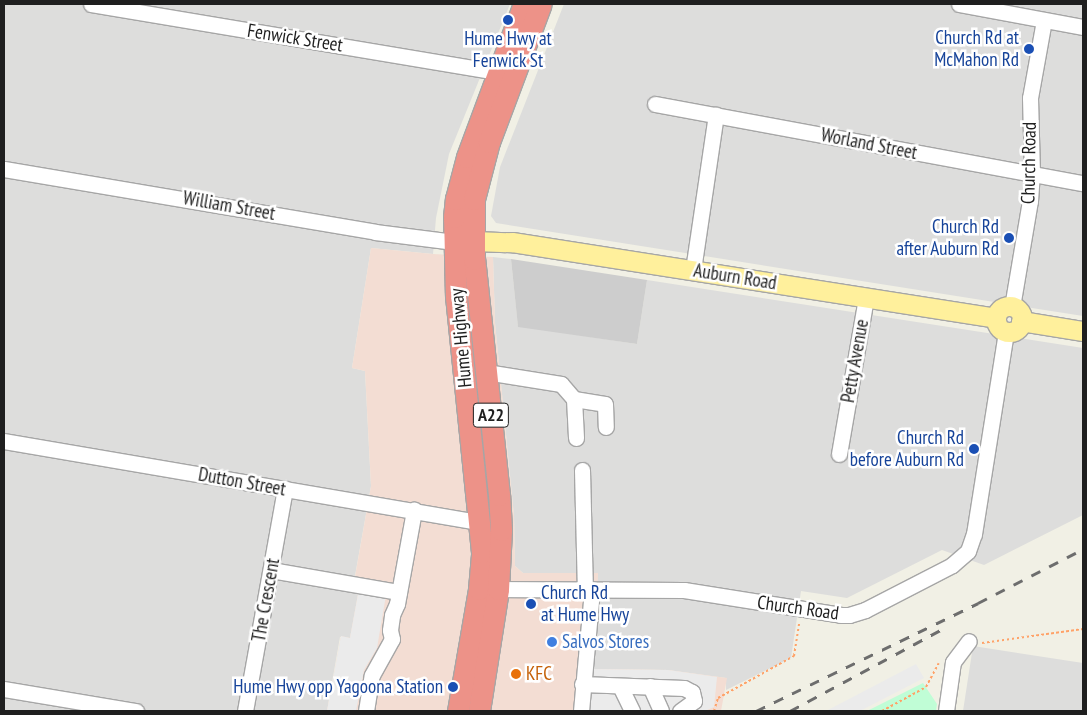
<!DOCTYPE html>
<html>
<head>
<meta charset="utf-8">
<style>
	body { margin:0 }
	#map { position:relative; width:1087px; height:715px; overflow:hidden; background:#f1f0e5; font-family:"PT Sans Narrow",sans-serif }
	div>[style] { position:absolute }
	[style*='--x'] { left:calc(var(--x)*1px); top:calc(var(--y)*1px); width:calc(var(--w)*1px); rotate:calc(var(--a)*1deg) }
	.residential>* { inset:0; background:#dddddc }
	.commercial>* { inset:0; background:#f3ddd3 }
	.religious>* { inset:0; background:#cdcdcd }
	.park>* { inset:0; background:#c0fdd6 }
	.parking>* { inset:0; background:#ebebeb }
	.path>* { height:2px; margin-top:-1px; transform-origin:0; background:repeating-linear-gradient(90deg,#ffa268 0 2.5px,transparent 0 5px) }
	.roads { filter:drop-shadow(1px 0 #a6a6a6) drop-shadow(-1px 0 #a6a6a6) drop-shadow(0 1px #a6a6a6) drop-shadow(0 -1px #a6a6a6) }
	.minor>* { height:15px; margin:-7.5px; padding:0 7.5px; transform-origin:7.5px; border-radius:7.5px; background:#fff }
	.major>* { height:19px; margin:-9.5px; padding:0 9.5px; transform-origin:9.5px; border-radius:9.5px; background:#fff09c }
	.major>.ring { margin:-9.5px; padding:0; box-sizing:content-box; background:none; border:19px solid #fff09c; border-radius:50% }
	.highway>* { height:21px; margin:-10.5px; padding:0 10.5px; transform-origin:10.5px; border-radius:10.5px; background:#ed9288 }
	.rail>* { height:3px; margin-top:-1.5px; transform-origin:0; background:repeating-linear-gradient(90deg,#6d6d6d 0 10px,transparent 0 20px) }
	.dots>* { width:14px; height:14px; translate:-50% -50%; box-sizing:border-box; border:2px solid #fff; border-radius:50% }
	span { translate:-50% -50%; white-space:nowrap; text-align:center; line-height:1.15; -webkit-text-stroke:5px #fff; paint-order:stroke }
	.shield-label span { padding:1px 4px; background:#fff; border:1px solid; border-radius:4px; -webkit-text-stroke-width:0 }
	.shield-label { font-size:18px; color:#1f1f1f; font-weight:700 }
	.street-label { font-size:19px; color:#1f1f1f }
	.transit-label { font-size:19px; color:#164399 }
	.right { translate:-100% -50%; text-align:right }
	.left { translate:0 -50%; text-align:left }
	.shop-label { font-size:19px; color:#366cbe }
	.food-label { font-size:19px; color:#c56008 }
	.frame { position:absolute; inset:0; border:5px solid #1f1f1f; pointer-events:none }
</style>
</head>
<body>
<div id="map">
	<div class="residential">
		<div style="clip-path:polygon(4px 4px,510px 4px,449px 154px,436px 218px,433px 254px,371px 248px,352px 368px,365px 371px,371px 486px,353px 587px,359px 589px,350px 638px,340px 637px,327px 711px,4px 711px)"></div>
		<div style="clip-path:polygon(564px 4px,1083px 4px,1083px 316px,496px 223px,491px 216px,500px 167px)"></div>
		<div style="clip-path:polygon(493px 257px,511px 259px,518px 326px,637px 344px,647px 280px,1083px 348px,1083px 515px,984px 565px,942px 550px,847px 598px,801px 591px,791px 658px,726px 690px,726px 678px,668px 670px,590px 669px,598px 573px,523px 573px,515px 566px,514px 516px,495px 323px)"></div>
		<div style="clip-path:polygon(973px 646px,1083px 663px,1083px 711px,963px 711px)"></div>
	</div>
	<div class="commercial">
		<div style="clip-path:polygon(371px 248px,433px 254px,493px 257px,495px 323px,514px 516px,515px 566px,523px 573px,598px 573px,597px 607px,590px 669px,668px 670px,727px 678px,721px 711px,327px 711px,341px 636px,350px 638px,359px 589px,353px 588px,371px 486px,365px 371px,352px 368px)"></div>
	</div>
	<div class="religious">
		<div style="clip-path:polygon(511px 259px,647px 280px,637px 344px,518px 327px)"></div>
	</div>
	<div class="park">
		<div style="clip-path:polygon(923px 683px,937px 704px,936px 711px,867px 711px)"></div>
	</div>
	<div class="parking">
		<div style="clip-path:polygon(359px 589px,386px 595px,377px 648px,364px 670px,356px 711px,327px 711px,341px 636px,350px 638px)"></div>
		<div style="clip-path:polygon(916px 664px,924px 678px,860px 711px,826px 711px)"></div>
		<div style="clip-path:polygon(590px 669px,668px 670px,717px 677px,714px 707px,705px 711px,573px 711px,578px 674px)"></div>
	</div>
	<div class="path">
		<div style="--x:982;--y:643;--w:102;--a:-7.9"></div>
		<div style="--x:714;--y:711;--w:14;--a:-73"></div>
		<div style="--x:718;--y:698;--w:87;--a:-28.9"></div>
		<div style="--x:794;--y:656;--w:33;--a:-81"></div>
		<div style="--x:882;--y:711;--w:50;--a:-28.6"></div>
		<div style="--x:926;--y:687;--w:27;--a:-62"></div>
	</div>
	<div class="roads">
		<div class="minor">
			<div style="--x:91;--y:4;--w:414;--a:9.5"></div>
			<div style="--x:959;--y:4;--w:126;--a:10.5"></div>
			<div style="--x:655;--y:104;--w:435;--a:10.5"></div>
			<div style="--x:4;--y:169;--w:376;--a:9.6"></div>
			<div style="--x:375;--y:232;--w:80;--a:7.2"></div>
			<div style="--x:693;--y:270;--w:157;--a:-81.6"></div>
			<div style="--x:1012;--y:307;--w:108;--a:-80.4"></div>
			<div style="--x:1030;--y:201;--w:27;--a:-86"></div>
			<div style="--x:1032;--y:174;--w:76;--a:-91.5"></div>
			<div style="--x:1030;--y:98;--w:79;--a:-79.8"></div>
			<div style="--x:486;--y:372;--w:76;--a:9.1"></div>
			<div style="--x:561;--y:384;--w:20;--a:49"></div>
			<div style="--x:574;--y:399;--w:39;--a:87"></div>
			<div style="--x:574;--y:399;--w:31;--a:9"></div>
			<div style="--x:605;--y:404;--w:23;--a:88"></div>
			<div style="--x:4;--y:441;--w:483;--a:9.7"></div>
			<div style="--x:839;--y:454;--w:159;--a:-80.2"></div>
			<div style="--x:582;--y:470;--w:120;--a:88.6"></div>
			<div style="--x:271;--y:570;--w:130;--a:9.8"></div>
			<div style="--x:488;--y:589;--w:196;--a:0.3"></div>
			<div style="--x:684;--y:590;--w:159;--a:9"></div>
			<div style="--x:841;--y:615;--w:8;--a:0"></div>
			<div style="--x:849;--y:615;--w:17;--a:-17"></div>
			<div style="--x:865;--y:610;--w:98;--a:-27.3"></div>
			<div style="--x:952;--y:565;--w:21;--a:-41"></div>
			<div style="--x:968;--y:551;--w:18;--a:-71"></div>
			<div style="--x:974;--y:534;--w:205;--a:-81"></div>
			<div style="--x:582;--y:684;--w:102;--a:2.2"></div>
			<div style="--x:684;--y:688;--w:9;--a:27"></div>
			<div style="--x:692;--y:692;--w:9;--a:77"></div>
			<div style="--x:694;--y:701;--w:17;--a:144"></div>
			<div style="--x:620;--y:686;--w:28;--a:64"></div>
			<div style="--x:650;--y:686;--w:27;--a:66"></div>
			<div style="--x:4;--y:689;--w:134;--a:9.5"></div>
			<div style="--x:245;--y:711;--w:226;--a:-79.8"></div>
			<div style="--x:366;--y:711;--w:36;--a:-81"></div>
			<div style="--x:372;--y:675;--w:41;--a:-60.9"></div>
			<div style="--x:392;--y:639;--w:9;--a:-103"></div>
			<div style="--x:390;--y:630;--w:15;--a:-82"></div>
			<div style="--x:392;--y:615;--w:12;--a:-66"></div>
			<div style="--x:397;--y:604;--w:96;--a:-79.7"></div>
			<div style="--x:581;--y:711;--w:122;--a:-84.8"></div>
			<div style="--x:946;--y:711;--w:49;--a:-81.9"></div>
			<div style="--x:953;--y:662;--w:26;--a:-53"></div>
		</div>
		<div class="major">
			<div style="--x:474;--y:241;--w:38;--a:2"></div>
			<div style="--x:512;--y:242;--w:490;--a:8.9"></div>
			<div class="ring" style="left:996px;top:306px;width:7px;height:7px"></div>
			<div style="--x:1021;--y:321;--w:63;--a:9.2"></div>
		</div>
		<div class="highway">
			<div style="--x:458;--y:711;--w:124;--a:-80.2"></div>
			<div style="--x:479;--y:589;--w:37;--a:-85"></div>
			<div style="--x:482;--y:552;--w:256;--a:-95.8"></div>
			<div style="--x:456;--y:297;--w:80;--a:-91.4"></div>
			<div style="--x:454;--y:217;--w:18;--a:-84"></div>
			<div style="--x:456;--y:199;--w:43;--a:-75.3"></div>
			<div style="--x:467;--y:157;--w:163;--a:-69.6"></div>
			<div style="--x:479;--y:711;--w:123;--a:-81.1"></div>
			<div style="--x:498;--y:589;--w:59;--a:-87.1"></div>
			<div style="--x:501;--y:530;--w:35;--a:-93"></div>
			<div style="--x:499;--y:495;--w:237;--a:-96"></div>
			<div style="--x:474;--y:259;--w:60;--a:-90"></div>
			<div style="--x:474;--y:199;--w:59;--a:-75.3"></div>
			<div style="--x:489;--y:142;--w:147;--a:-69.4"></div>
		</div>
	</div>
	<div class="rail">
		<div style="--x:756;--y:711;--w:247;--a:-25.9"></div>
		<div style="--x:978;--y:603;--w:118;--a:-27.2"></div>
		<div style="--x:790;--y:711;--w:177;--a:-28.3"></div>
	</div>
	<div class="dots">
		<div style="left:508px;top:20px;background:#1a4fb4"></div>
		<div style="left:1029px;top:49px;background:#1a4fb4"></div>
		<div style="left:1009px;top:238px;background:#1a4fb4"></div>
		<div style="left:974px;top:449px;background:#1a4fb4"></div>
		<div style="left:531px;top:604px;background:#1a4fb4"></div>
		<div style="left:552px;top:642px;background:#3f7fe0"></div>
		<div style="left:516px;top:674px;background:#e8710a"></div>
		<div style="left:453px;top:687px;background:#1a4fb4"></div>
	</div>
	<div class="shield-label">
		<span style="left:491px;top:415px">A22</span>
	</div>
	<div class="street-label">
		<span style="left:295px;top:38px;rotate:9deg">Fenwick Street</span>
		<span style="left:869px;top:144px;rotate:11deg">Worland Street</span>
		<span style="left:1029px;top:163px;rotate:-89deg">Church Road</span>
		<span style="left:229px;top:206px;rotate:10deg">William Street</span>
		<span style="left:735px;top:277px;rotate:9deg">Auburn Road</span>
		<span style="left:461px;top:338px;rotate:-95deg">Hume Highway</span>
		<span style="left:855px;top:361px;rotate:-80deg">Petty Avenue</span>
		<span style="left:242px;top:482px;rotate:10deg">Dutton Street</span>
		<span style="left:266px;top:600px;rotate:-80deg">The Crescent</span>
		<span style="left:798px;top:608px;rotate:8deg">Church Road</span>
	</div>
	<div class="transit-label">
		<span class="right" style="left:1019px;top:49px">Church Rd at<br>McMahon Rd</span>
		<span style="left:508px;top:50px">Hume Hwy at<br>Fenwick St</span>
		<span class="right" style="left:999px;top:238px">Church Rd<br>after Auburn Rd</span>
		<span class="right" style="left:964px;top:449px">Church Rd<br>before Auburn Rd</span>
		<span class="left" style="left:541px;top:604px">Church Rd<br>at Hume Hwy</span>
		<span class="right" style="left:443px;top:687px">Hume Hwy opp Yagoona Station</span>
	</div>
	<div class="shop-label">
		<span class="left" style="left:562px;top:642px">Salvos Stores</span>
	</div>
	<div class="food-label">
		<span class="left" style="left:526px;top:674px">KFC</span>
	</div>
	<div class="frame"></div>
</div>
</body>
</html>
